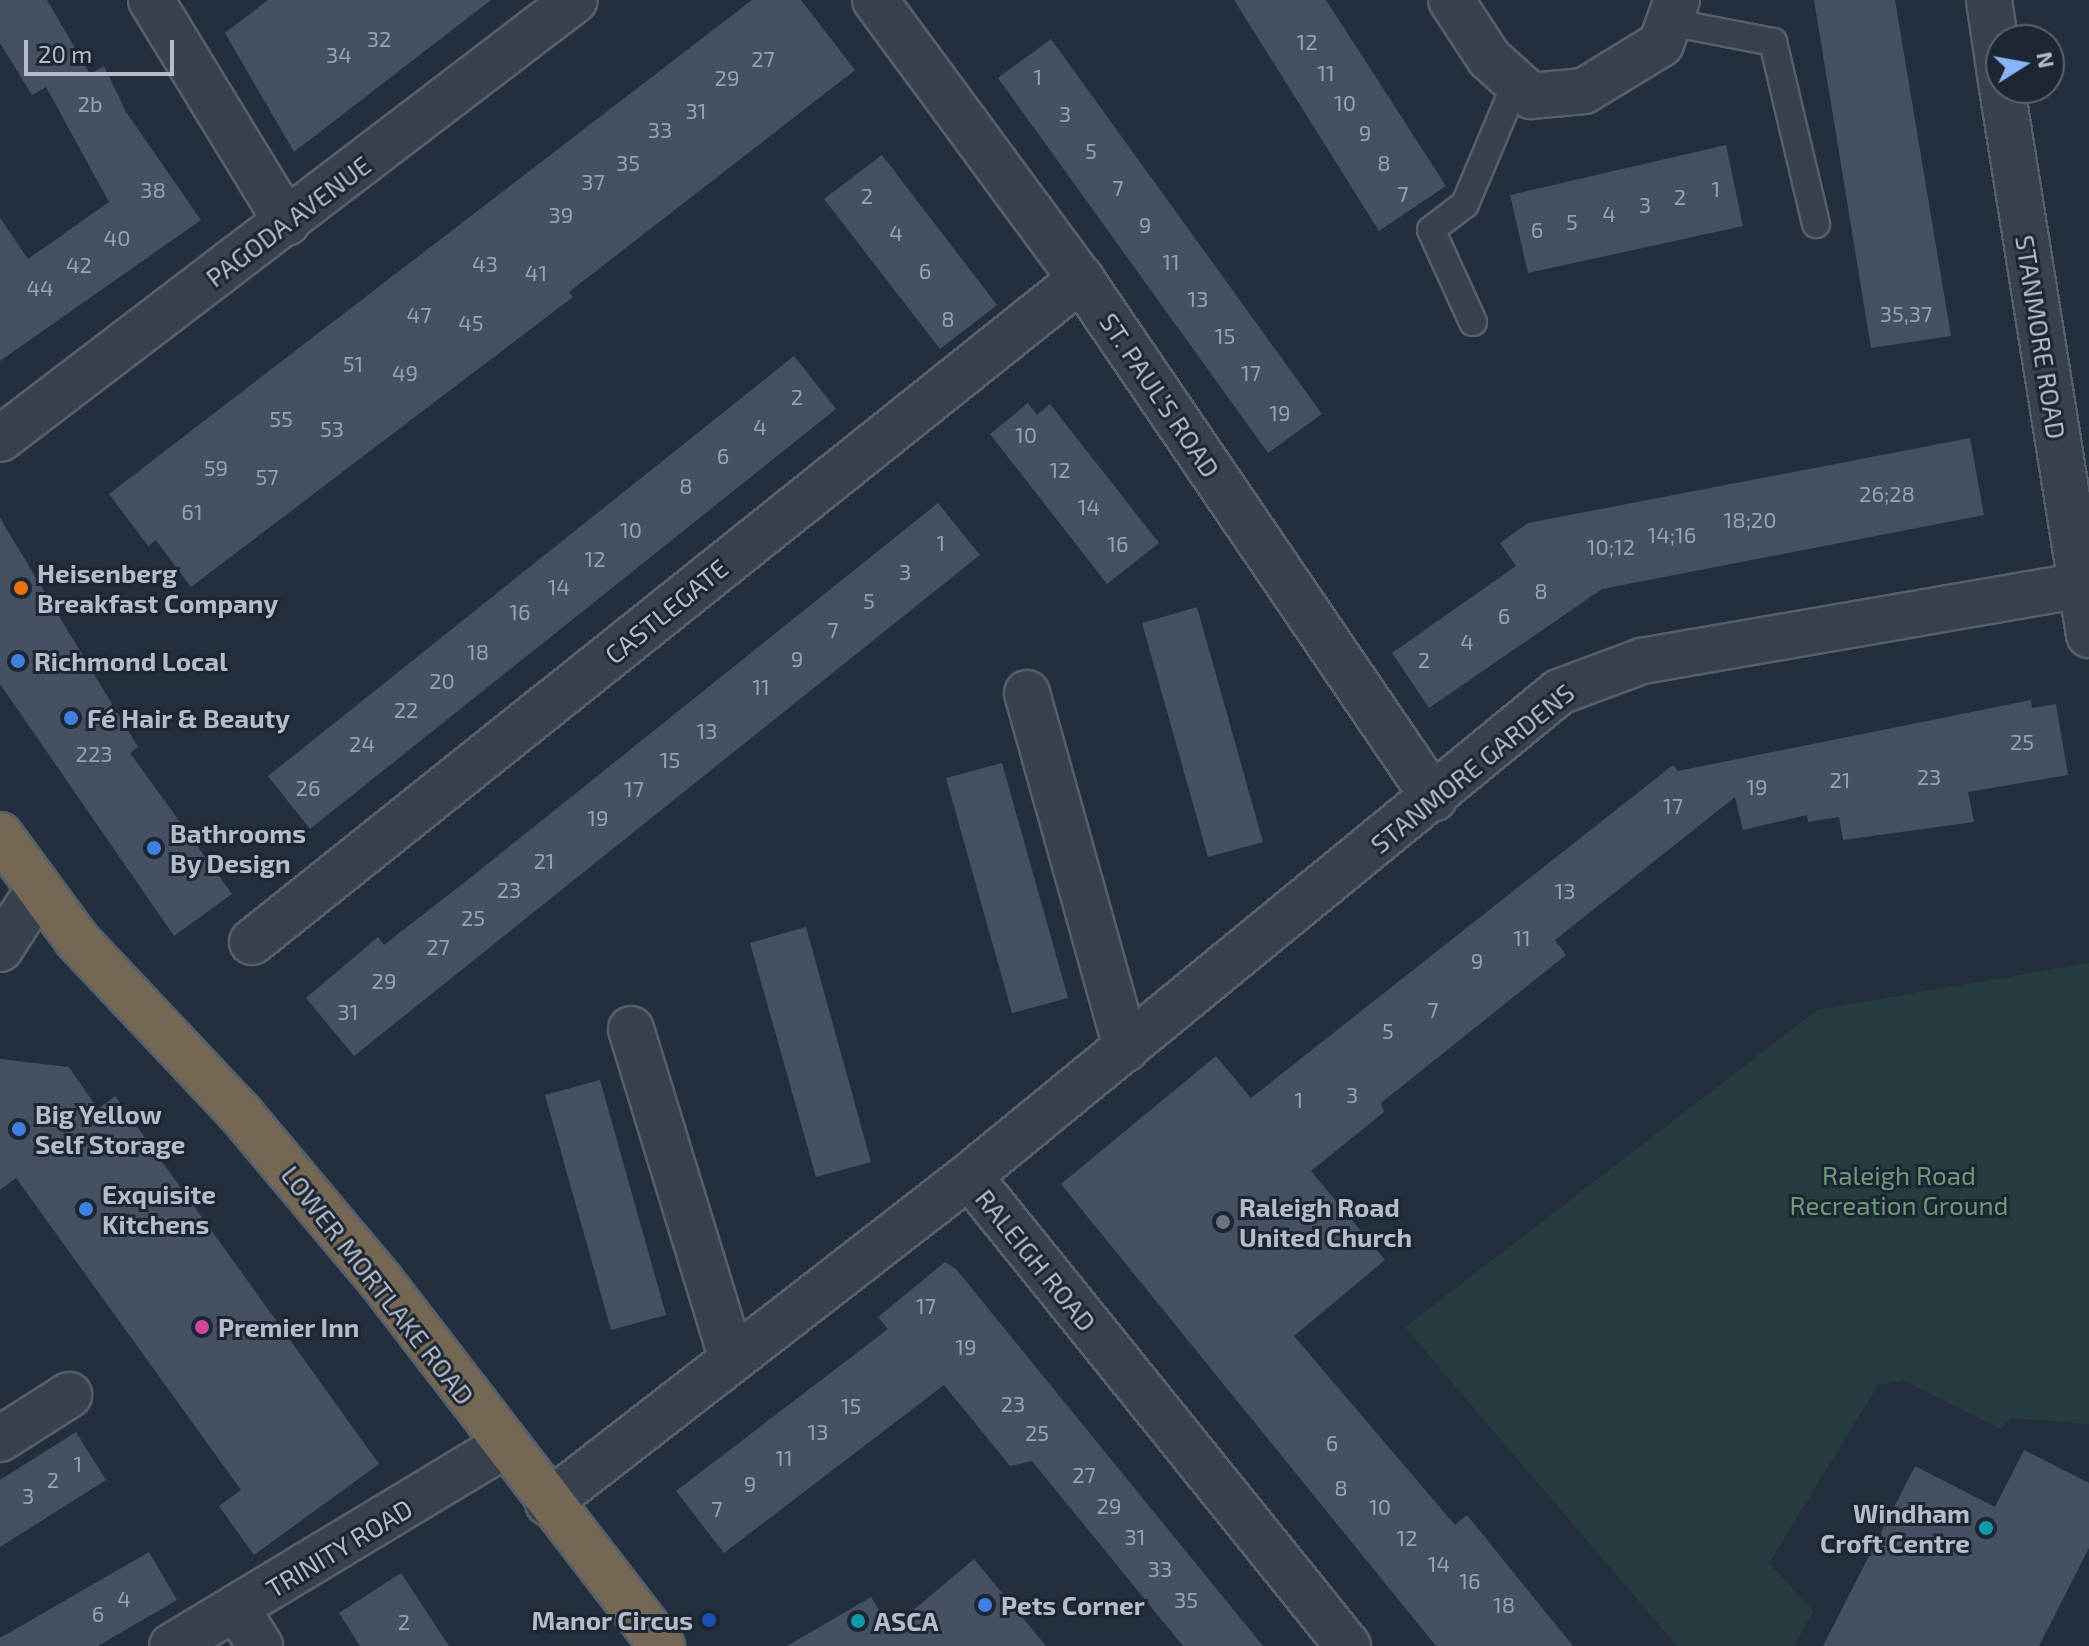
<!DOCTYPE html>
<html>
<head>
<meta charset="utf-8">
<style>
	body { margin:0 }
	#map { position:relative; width:2089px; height:1646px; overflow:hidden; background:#242f3e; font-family:"Exo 2",sans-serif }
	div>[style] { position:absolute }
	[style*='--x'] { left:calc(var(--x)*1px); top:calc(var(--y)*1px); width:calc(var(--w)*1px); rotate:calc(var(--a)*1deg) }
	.green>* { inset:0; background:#263c3f }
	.building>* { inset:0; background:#455162 }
	.roads { filter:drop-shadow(2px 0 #565f6c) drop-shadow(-2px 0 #565f6c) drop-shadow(0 2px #565f6c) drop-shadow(0 -2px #565f6c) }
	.lane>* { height:26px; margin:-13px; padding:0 13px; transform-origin:13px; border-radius:13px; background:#38414e }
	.street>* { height:44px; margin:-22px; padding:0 22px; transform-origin:22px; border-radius:22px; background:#38414e }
	.highway>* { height:44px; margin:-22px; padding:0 22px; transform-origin:22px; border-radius:22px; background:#746855 }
	.dots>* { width:22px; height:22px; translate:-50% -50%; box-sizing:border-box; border:4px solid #1d2633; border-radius:50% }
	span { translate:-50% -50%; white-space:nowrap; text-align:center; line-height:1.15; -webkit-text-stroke:6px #1d2633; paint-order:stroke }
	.number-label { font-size:22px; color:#98a1af }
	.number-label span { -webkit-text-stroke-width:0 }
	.street-label { font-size:26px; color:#b4bcc9 }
	.poi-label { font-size:26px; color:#b4bcc9; font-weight:700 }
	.left { translate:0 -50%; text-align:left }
	.right { translate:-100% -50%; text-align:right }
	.park-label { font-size:26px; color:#6b9a76 }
	.north { position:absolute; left:1985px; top:24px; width:80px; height:80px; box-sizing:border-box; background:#1d2633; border:2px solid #59626f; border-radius:50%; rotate:79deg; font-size:22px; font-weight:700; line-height:32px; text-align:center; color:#b4bcc9 }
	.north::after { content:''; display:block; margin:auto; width:28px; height:36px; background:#8ab4f8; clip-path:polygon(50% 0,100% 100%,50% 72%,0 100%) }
	.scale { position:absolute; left:24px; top:40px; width:150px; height:36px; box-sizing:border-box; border:4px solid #b4bcc9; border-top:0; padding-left:10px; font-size:24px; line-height:28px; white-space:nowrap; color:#b4bcc9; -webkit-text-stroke:6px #1d2633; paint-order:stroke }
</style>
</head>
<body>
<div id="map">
	<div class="green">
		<div style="clip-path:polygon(2089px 963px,2089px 1424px,2011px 1418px,2001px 1429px,1903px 1380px,1878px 1385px,1769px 1563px,1813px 1611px,1794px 1646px,1677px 1646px,1405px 1327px,1817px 1010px)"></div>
	</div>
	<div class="building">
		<div style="clip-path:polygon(0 0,47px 0,90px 74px,104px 66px,126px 112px,201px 220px,0 361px,0 218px,28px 259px,109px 202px,46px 87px,32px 95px,0 43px)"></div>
		<div style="clip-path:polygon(268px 0,491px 0,294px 152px,225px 33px)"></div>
		<div style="clip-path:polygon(752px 0,801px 0,855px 70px,569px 292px,573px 297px,191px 587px,156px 540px,148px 546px,109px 494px)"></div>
		<div style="clip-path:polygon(1234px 0,1326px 0,1446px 186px,1379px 231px)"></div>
		<div style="clip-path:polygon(1814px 0,1895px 0,1951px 336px,1871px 348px)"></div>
		<div style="clip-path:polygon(1051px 39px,1322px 414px,1268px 453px,998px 78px)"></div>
		<div style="clip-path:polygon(1726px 145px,1743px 226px,1528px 273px,1510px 195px)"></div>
		<div style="clip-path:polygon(882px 155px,997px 305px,940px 349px,824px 199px)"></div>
		<div style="clip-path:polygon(794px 356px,836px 409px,310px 829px,268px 776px)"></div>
		<div style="clip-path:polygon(1028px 403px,1037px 415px,1050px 404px,1159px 543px,1107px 584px,990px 434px)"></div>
		<div style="clip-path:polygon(1970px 438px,1984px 515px,1602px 589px,1429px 708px,1392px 653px,1516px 566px,1500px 543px,1528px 523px)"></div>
		<div style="clip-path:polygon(938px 503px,980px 555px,354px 1056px,306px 998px,378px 937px,384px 945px,470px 878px)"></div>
		<div style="clip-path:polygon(0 518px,138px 747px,130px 753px,232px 894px,174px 936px,0 684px)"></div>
		<div style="clip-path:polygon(1197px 607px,1263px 842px,1208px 857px,1142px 623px)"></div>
		<div style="clip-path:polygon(2031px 700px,2032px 708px,2056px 704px,2068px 775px,1968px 792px,1974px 822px,1843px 840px,1839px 817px,1808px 822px,1807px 815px,1743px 830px,1735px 797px,1555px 940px,1566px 955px,1381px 1103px,1384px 1112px,1311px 1171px,1385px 1260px,1294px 1336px,1455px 1525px,1467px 1515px,1573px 1646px,1436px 1646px,1061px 1184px,1216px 1056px,1251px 1098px,1673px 765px,1678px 771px)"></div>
		<div style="clip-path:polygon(1002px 763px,1068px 998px,1012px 1013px,946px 778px)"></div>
		<div style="clip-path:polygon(806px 927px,871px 1162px,816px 1177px,750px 943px)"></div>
		<div style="clip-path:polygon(0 1059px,69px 1067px,98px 1109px,115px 1096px,379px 1464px,254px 1555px,219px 1506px,241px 1490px,16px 1178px,0 1190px)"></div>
		<div style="clip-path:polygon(600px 1080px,666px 1315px,611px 1330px,545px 1095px)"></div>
		<div style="clip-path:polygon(945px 1262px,956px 1269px,1263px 1646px,1183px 1646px,1032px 1461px,1010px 1466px,944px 1385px,724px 1553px,676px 1491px,888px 1329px,878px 1317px)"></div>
		<div style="clip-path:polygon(76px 1432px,106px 1480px,0 1547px,0 1480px)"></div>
		<div style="clip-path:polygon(2024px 1450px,2089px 1483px,2089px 1548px,2039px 1646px,1823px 1646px,1915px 1466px,1995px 1507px)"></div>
		<div style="clip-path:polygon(149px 1552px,177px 1600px,98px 1646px,0 1646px,0 1638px)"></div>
		<div style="clip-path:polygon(974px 1559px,1046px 1646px,787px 1646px,871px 1597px,891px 1629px)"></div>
		<div style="clip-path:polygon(401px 1573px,449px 1646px,360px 1646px,339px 1613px)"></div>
	</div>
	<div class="roads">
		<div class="lane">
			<div style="--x:1669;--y:22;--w:106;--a:10.9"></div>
			<div style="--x:1773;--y:42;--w:187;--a:76.7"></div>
			<div style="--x:1473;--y:322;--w:101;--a:-114.5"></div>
			<div style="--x:1431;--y:230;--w:43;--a:-37.4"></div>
			<div style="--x:1465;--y:204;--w:131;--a:-67.1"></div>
		</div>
		<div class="street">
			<div style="--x:151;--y:0;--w:261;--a:58.6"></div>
			<div style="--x:875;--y:0;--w:347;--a:53.6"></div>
			<div style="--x:1081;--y:279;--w:628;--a:55.78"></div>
			<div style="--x:1451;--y:0;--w:69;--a:56.8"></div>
			<div style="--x:1489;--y:58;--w:57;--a:42.1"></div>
			<div style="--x:1531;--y:96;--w:53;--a:-5.4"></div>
			<div style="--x:1584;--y:91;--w:90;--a:-31.4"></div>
			<div style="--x:1661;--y:44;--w:47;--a:-70"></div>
			<div style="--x:1989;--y:0;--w:82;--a:81.6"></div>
			<div style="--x:2002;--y:88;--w:554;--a:80.96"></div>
			<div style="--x:0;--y:439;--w:723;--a:-37.36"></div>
			<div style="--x:1027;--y:693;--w:369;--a:74.4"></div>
			<div style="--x:252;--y:942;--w:1062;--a:-38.65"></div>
			<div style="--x:0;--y:949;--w:54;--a:-57.2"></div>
			<div style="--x:631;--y:1029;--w:345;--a:73"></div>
			<div style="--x:969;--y:1176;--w:763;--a:-39.36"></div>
			<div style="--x:1559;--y:692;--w:89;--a:-20.5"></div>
			<div style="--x:1642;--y:661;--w:454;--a:-9.8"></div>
			<div style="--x:0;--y:1439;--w:82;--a:-32.5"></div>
			<div style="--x:548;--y:1503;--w:533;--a:-37.84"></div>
			<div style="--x:969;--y:1176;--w:604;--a:51.12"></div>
			<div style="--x:237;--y:1609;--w:44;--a:58.1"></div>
			<div style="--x:172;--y:1646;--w:388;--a:-31.1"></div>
		</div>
		<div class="highway">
			<div style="--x:0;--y:835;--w:130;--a:53.7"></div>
			<div style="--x:77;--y:940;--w:238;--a:46.7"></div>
			<div style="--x:240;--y:1113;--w:219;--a:50"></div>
			<div style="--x:381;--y:1281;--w:461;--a:52.4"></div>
		</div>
	</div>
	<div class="dots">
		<div style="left:21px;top:588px;background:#e8710a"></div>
		<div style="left:18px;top:661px;background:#3f7fe0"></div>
		<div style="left:71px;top:718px;background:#3f7fe0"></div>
		<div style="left:154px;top:848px;background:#3f7fe0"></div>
		<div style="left:19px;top:1129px;background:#3f7fe0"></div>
		<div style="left:86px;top:1209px;background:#3f7fe0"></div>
		<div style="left:1223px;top:1222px;background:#6b7280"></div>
		<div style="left:202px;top:1327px;background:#d1479c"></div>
		<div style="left:1986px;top:1528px;background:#0f9aa8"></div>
		<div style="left:985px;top:1605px;background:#3f7fe0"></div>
		<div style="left:709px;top:1620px;background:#1a4fb4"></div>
		<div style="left:858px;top:1621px;background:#0f9aa8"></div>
	</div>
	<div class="number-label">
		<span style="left:379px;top:39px">32</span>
		<span style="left:1307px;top:42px">12</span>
		<span style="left:339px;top:55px">34</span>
		<span style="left:763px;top:59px">27</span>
		<span style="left:1326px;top:73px">11</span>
		<span style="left:1038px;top:77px">1</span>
		<span style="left:727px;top:78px">29</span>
		<span style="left:1345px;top:103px">10</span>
		<span style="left:90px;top:104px">2b</span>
		<span style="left:696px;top:111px">31</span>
		<span style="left:1065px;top:114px">3</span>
		<span style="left:660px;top:130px">33</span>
		<span style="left:1365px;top:133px">9</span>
		<span style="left:1091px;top:151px">5</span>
		<span style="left:628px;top:163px">35</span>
		<span style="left:1384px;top:163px">8</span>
		<span style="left:593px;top:182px">37</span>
		<span style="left:1118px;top:188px">7</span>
		<span style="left:1716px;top:189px">1</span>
		<span style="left:153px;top:190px">38</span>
		<span style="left:1403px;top:194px">7</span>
		<span style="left:867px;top:196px">2</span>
		<span style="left:1680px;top:197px">2</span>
		<span style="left:1645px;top:205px">3</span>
		<span style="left:1609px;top:214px">4</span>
		<span style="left:561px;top:215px">39</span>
		<span style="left:1572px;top:222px">5</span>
		<span style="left:1145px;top:225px">9</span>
		<span style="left:1537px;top:230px">6</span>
		<span style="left:896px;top:233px">4</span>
		<span style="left:117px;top:238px">40</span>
		<span style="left:1171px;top:262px">11</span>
		<span style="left:485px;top:264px">43</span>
		<span style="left:79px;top:265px">42</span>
		<span style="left:925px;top:271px">6</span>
		<span style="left:536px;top:273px">41</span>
		<span style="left:40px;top:288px">44</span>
		<span style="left:1198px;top:299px">13</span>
		<span style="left:1906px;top:314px">35,37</span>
		<span style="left:419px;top:315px">47</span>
		<span style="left:948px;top:319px">8</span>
		<span style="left:471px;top:323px">45</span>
		<span style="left:1225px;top:336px">15</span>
		<span style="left:353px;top:364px">51</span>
		<span style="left:405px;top:373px">49</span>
		<span style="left:1251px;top:373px">17</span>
		<span style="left:797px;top:397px">2</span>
		<span style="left:1280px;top:413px">19</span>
		<span style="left:281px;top:419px">55</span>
		<span style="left:760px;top:427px">4</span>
		<span style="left:332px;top:429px">53</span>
		<span style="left:1026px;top:435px">10</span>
		<span style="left:723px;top:456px">6</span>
		<span style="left:216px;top:468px">59</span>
		<span style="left:1060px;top:470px">12</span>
		<span style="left:267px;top:477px">57</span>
		<span style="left:686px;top:486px">8</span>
		<span style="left:1887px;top:494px">26;28</span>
		<span style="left:1089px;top:507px">14</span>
		<span style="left:192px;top:512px">61</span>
		<span style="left:1750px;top:520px">18;20</span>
		<span style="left:631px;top:530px">10</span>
		<span style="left:1672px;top:535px">14;16</span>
		<span style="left:941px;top:543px">1</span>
		<span style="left:1118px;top:544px">16</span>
		<span style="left:1611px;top:547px">10;12</span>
		<span style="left:595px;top:559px">12</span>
		<span style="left:905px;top:572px">3</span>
		<span style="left:559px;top:587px">14</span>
		<span style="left:1541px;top:591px">8</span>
		<span style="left:869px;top:601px">5</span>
		<span style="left:520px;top:612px">16</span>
		<span style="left:1504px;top:616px">6</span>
		<span style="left:833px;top:630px">7</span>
		<span style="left:1467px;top:642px">4</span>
		<span style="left:478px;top:652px">18</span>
		<span style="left:797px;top:659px">9</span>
		<span style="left:1424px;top:660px">2</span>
		<span style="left:442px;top:681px">20</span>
		<span style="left:761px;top:687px">11</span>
		<span style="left:406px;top:710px">22</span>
		<span style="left:707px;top:731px">13</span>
		<span style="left:2022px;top:742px">25</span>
		<span style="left:362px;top:744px">24</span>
		<span style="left:94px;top:754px">223</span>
		<span style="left:670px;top:760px">15</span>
		<span style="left:1929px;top:777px">23</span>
		<span style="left:1840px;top:780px">21</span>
		<span style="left:1757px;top:787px">19</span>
		<span style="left:308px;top:788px">26</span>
		<span style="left:634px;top:789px">17</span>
		<span style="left:1673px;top:806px">17</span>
		<span style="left:598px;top:818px">19</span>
		<span style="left:544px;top:861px">21</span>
		<span style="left:509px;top:890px">23</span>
		<span style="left:1565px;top:891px">13</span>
		<span style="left:473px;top:918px">25</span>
		<span style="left:1522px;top:938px">11</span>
		<span style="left:438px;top:947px">27</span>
		<span style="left:1477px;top:961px">9</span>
		<span style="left:384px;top:981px">29</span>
		<span style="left:1433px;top:1010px">7</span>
		<span style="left:348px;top:1012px">31</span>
		<span style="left:1388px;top:1031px">5</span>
		<span style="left:1352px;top:1095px">3</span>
		<span style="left:1299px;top:1100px">1</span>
		<span style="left:926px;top:1306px">17</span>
		<span style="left:966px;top:1347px">19</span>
		<span style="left:1013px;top:1404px">23</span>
		<span style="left:851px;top:1406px">15</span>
		<span style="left:818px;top:1432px">13</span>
		<span style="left:1037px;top:1433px">25</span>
		<span style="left:1332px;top:1443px">6</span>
		<span style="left:784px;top:1458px">11</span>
		<span style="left:78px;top:1464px">1</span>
		<span style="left:1084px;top:1475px">27</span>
		<span style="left:53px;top:1480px">2</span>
		<span style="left:750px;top:1484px">9</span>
		<span style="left:1341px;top:1488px">8</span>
		<span style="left:28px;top:1496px">3</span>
		<span style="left:1109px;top:1506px">29</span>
		<span style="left:1380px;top:1507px">10</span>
		<span style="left:717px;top:1509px">7</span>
		<span style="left:1135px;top:1537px">31</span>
		<span style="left:1407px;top:1538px">12</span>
		<span style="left:1439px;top:1564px">14</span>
		<span style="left:1160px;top:1569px">33</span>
		<span style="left:1470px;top:1581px">16</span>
		<span style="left:124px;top:1599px">4</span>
		<span style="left:1186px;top:1600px">35</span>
		<span style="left:1504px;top:1605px">18</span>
		<span style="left:98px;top:1614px">6</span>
		<span style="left:404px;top:1622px">2</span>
	</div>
	<div class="street-label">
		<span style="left:288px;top:221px;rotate:-37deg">PAGODA AVENUE</span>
		<span style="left:2041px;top:337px;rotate:81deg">STANMORE ROAD</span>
		<span style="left:1160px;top:395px;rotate:56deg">ST. PAUL’S ROAD</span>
		<span style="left:666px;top:611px;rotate:-39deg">CASTLEGATE</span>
		<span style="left:1472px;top:768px;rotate:-39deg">STANMORE GARDENS</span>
		<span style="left:1036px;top:1260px;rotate:51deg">RALEIGH ROAD</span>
		<span style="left:378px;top:1285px;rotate:52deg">LOWER MORTLAKE ROAD</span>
		<span style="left:339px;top:1548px;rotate:-31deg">TRINITY ROAD</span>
	</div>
	<div class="poi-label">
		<span class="left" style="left:37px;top:588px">Heisenberg<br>Breakfast Company</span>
		<span class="left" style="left:34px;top:661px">Richmond Local</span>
		<span class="left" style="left:87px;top:718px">Fé Hair &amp; Beauty</span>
		<span class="left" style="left:170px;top:848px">Bathrooms<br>By Design</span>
		<span class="left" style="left:35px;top:1129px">Big Yellow<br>Self Storage</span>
		<span class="left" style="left:102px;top:1209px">Exquisite<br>Kitchens</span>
		<span class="left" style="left:1239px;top:1222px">Raleigh Road<br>United Church</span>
		<span class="left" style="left:218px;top:1327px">Premier Inn</span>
		<span class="right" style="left:1970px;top:1528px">Windham<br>Croft Centre</span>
		<span class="left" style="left:1001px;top:1605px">Pets Corner</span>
		<span class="right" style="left:693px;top:1620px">Manor Circus</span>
		<span class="left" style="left:874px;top:1621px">ASCA</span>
	</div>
	<div class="park-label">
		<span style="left:1899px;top:1190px">Raleigh Road<br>Recreation Ground</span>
	</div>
	<div class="north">N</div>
	<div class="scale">20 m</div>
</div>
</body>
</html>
